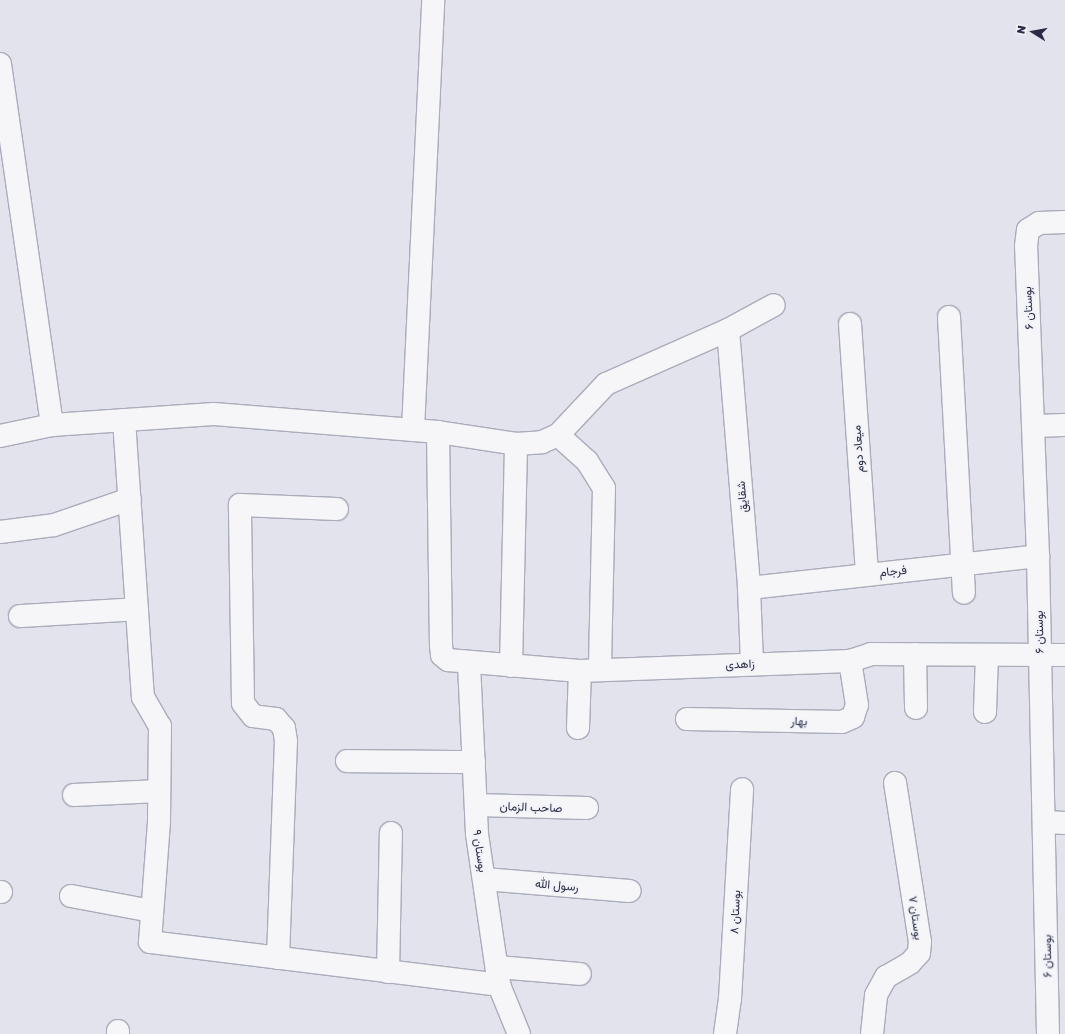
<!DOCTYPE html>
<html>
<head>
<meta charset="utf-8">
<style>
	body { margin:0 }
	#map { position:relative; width:1065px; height:1034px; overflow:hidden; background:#e2e3ec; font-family:"Golos Text",Vazirmatn,sans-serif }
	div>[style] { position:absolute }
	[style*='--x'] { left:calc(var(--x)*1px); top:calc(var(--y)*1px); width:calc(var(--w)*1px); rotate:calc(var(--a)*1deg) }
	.roads { filter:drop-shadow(1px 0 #aaacba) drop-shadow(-1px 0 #aaacba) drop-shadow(0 1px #aaacba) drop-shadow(0 -1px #aaacba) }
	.minor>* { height:22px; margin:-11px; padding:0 11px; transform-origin:11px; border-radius:11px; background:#f6f6f9 }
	span { translate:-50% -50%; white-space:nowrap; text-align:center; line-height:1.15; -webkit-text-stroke:4px #f2f3f9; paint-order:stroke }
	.street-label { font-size:12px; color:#292b45 }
	.north { position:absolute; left:1013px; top:12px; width:40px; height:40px; -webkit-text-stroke:3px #f2f3f9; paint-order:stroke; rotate:281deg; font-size:11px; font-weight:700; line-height:16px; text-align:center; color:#292b45 }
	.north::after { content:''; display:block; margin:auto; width:14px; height:18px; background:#292b45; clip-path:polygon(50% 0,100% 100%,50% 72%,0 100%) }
</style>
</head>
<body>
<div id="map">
	<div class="roads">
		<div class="minor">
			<div style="--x:0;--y:64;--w:365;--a:81.8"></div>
			<div style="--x:949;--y:317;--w:276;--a:86.9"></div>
			<div style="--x:850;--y:324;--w:251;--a:86.1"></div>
			<div style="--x:728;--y:330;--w:259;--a:85.3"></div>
			<div style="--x:749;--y:588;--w:75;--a:87.7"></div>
			<div style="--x:124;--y:420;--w:278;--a:86.1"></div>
			<div style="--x:143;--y:697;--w:34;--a:60"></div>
			<div style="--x:160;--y:726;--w:96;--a:90.6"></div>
			<div style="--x:159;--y:822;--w:120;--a:94.3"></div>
			<div style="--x:150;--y:942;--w:352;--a:7"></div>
			<div style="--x:1034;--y:426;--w:31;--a:-2"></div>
			<div style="--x:413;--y:430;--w:430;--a:-87.3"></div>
			<div style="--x:438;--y:432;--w:213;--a:89.2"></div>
			<div style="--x:441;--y:645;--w:10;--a:84"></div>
			<div style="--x:442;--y:655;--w:8;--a:40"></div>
			<div style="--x:448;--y:660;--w:132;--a:4.8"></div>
			<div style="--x:580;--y:671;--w:270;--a:-2.1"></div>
			<div style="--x:850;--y:661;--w:22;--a:-18"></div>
			<div style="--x:871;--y:654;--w:194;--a:0.3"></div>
			<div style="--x:558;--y:435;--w:39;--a:42"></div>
			<div style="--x:587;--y:461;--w:32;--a:58"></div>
			<div style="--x:604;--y:488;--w:182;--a:91.3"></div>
			<div style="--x:0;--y:436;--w:53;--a:-11.9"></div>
			<div style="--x:52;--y:425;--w:162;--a:-3.9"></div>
			<div style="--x:214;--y:414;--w:225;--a:4.6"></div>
			<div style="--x:438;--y:432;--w:79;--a:8.7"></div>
			<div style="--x:516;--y:444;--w:26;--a:-4"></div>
			<div style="--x:542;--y:442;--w:17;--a:-24"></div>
			<div style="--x:558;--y:435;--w:70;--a:-46.7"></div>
			<div style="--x:606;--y:384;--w:133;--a:-23.9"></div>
			<div style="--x:728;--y:330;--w:52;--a:-28.5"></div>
			<div style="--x:0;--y:532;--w:54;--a:-7.4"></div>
			<div style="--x:54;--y:525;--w:80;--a:-18.9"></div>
			<div style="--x:749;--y:588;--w:291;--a:-6.3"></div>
			<div style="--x:20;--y:616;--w:117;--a:-3.4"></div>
			<div style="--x:915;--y:654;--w:54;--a:88.9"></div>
			<div style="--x:469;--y:664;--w:170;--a:87.3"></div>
			<div style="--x:477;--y:834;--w:153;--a:81.7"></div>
			<div style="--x:499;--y:985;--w:53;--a:67.8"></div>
			<div style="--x:511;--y:666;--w:222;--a:-88.7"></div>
			<div style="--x:985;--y:712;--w:57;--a:-88"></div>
			<div style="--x:687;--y:719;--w:155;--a:1.1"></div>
			<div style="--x:842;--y:722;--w:12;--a:-24"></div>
			<div style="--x:853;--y:717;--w:13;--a:-72"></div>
			<div style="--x:857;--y:705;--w:45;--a:-99"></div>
			<div style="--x:578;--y:728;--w:57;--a:-88"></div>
			<div style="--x:347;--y:761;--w:127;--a:0.5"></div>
			<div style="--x:74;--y:795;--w:85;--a:-2.7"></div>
			<div style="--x:476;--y:805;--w:111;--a:1.5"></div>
			<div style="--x:1045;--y:822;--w:20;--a:3"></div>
			<div style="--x:484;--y:879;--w:146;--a:4.7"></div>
			<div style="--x:0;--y:892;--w:1;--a:0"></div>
			<div style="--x:71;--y:896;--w:82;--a:10.5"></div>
			<div style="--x:278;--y:958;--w:217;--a:-87.9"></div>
			<div style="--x:286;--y:741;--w:13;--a:-99"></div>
			<div style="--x:284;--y:728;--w:12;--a:-132"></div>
			<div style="--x:276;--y:719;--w:23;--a:-173"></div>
			<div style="--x:253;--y:716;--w:16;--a:-128"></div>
			<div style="--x:243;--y:703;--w:198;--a:-90.9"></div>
			<div style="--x:240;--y:505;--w:97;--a:2.4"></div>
			<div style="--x:497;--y:967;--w:83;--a:4.8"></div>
			<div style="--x:388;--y:972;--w:139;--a:-88.8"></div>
			<div style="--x:118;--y:1034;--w:3;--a:-90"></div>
			<div style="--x:725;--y:1034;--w:35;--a:-82"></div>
			<div style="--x:730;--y:999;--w:210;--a:-86.7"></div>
			<div style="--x:872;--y:1034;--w:39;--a:-84"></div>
			<div style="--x:876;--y:995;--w:21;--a:-61"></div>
			<div style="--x:886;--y:977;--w:28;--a:-30"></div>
			<div style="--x:910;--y:963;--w:13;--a:-48"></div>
			<div style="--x:919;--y:953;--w:11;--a:-85"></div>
			<div style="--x:920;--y:942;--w:161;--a:-98.9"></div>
			<div style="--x:1048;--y:1034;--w:478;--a:-91.2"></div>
			<div style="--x:1038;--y:556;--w:310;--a:-92.2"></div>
			<div style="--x:1026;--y:246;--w:16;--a:-83"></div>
			<div style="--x:1028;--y:230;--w:13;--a:-32"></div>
			<div style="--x:1039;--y:223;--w:26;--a:-2"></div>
		</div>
	</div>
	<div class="street-label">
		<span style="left:1028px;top:308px;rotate:-93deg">بوستان ۶</span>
		<span style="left:858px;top:449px;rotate:-94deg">میعاد دوم</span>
		<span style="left:742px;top:497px;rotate:-95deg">شقایق</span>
		<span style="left:893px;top:571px;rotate:-6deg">فرجام</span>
		<span style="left:1039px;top:632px;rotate:-91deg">بوستان ۶</span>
		<span style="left:740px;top:664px;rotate:-2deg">زاهدی</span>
		<span style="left:799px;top:721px;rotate:1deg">بهار</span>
		<span style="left:531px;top:807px;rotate:2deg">صاحب الزمان</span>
		<span style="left:480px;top:851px;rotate:82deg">بوستان ۹</span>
		<span style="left:557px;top:885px;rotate:5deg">رسول الله</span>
		<span style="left:735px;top:912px;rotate:-87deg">بوستان ۸</span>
		<span style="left:916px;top:918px;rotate:82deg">بوستان ۷</span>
		<span style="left:1047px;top:956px;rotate:-91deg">بوستان ۶</span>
	</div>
	<div class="north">N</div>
</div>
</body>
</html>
